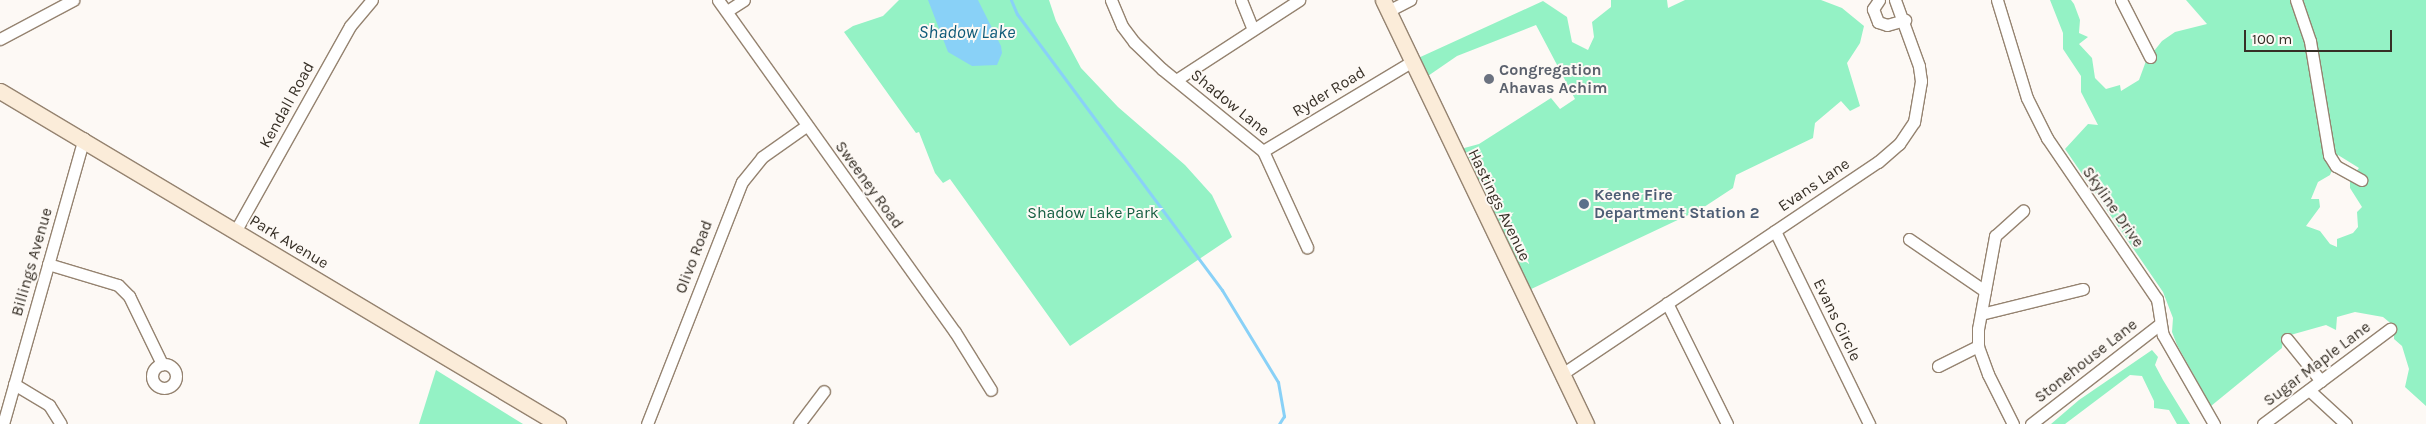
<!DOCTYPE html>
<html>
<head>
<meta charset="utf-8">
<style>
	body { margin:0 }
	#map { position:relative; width:2426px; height:424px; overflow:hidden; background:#fdf9f5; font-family:Karla,sans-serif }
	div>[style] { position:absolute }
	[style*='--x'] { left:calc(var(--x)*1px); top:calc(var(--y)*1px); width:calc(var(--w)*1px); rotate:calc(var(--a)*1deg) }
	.green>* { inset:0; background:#94f2c5 }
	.water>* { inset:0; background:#89d1f7 }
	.stream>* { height:3px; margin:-1.5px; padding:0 1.5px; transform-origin:1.5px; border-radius:1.5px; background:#89d1f7 }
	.roads { filter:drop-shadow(1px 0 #958370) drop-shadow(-1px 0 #958370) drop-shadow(0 1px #958370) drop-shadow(0 -1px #958370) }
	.street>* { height:11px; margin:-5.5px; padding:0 5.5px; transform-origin:5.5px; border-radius:5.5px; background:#fff }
	.street>.ring { margin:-5.5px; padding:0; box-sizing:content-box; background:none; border:11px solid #fff; border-radius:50% }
	.secondary>* { height:15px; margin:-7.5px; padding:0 7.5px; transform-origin:7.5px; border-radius:7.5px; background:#fbecd9 }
	.dots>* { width:14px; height:14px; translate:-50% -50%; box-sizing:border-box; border:2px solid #fdf9f5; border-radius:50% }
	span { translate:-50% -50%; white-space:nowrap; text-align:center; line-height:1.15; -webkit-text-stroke:4px #fdf9f5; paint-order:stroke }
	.worship-label { font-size:16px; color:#5b616d; font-weight:700 }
	.left { translate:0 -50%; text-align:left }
	.street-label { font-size:16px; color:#362f26 }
	.service-label { font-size:16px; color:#4e5e75; font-weight:700 }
	.park-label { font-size:16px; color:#155e41 }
	.water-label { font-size:18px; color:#0e5a79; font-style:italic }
	.scale { position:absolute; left:2244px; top:30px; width:148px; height:22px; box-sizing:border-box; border:2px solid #362f26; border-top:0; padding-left:6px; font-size:15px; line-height:18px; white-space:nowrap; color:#362f26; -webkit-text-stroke:4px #fdf9f5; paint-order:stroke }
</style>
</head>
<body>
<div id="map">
	<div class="green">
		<div style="clip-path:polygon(899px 0,1049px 0,1056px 21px,1081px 68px,1118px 107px,1185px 165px,1212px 195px,1232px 237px,1070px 346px,950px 179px,943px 183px,935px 173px,919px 132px,916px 133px,844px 32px,853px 26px,883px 16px)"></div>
		<div style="clip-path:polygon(1611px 0,1667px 0,1668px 8px,1685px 0,1821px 0,1842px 8px,1864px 26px,1860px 43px,1847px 63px,1860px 106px,1850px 111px,1841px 101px,1815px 123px,1813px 138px,1736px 175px,1733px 188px,1701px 209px,1527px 291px,1457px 150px,1479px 144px,1551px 98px,1560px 109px,1575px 99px,1536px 25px,1457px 56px,1425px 78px,1416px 59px,1543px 1px,1567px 17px,1572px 42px,1588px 50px,1594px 37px,1592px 22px,1611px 7px)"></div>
		<div style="clip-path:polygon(evenodd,2050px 0,2071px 0,2074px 4px,2080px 20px,2079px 33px,2088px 37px,2079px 44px,2092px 58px,2095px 78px,2106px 89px,2120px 85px,2121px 91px,2139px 80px,2146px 61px,2162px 41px,2175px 32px,2207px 24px,2186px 0,2426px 0,2426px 406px,2405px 387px,2409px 369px,2402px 346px,2394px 339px,2394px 326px,2383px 317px,2355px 312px,2337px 317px,2336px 330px,2326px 325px,2283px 337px,2282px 348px,2211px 406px,2177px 345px,2172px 332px,2173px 318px,2163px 292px,2065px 149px,2088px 124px,2098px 125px,2081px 92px,2081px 76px,2063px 49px,2063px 33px,2050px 0,2338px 155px,2359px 168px,2350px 179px,2350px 188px,2362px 207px,2357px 212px,2358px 227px,2353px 233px,2337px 239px,2337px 247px,2330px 244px,2320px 231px,2306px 226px,2320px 207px,2319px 199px,2311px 199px,2318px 182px,2330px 175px,2338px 155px)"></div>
		<div style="clip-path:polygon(2152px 350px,2158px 357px,2155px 365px,2163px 380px,2190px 424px,2177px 424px,2169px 410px,2154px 408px,2154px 401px,2142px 376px,2130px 375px,2065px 424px,2051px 424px,2079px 400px)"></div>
		<div style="clip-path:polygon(436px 370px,523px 424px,419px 424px)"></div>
	</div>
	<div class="water">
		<div style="clip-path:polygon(928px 0,978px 0,1001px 46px,1002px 53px,997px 65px,972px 66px,948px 52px)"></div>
	</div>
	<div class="stream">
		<div style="--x:1011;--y:0;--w:15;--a:67"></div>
		<div style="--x:1017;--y:14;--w:344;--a:53.4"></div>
		<div style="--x:1222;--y:290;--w:108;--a:58.7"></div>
		<div style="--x:1278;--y:382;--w:35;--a:80"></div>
		<div style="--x:1284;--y:416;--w:9;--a:122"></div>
	</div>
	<div class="roads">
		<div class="street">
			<div style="--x:718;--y:0;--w:408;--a:54.5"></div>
			<div style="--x:955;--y:332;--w:68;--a:58.2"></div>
			<div style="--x:1111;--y:0;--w:28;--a:67"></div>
			<div style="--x:1122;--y:26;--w:20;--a:53"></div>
			<div style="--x:1134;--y:42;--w:39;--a:44"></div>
			<div style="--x:1162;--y:69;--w:130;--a:39.1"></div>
			<div style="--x:1263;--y:151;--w:106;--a:65.4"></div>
			<div style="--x:1241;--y:0;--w:31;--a:68"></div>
			<div style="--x:1879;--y:0;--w:11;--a:124"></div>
			<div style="--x:1873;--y:9;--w:14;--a:69"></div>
			<div style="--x:1878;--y:22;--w:9;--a:18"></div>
			<div style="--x:1887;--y:25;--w:19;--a:-16"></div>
			<div style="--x:1997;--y:0;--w:102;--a:73"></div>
			<div style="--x:2027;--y:98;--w:45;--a:63.4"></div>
			<div style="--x:2047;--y:138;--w:195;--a:55.7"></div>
			<div style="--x:2157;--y:299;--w:36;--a:81"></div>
			<div style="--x:2163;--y:335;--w:103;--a:60.2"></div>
			<div style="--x:2121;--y:0;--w:64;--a:63"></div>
			<div style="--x:2296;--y:0;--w:43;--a:71.1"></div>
			<div style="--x:2310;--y:41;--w:116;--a:80.5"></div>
			<div style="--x:2329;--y:155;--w:13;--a:58"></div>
			<div style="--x:2336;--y:166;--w:29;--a:29"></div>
			<div style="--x:727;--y:11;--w:20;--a:-33"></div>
			<div style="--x:1388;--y:11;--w:25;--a:-27"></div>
			<div style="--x:0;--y:39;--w:83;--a:-28.1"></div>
			<div style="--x:1176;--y:80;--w:147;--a:-33"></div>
			<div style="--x:1263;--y:151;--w:173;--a:-31"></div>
			<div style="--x:236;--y:230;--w:234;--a:-60.8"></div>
			<div style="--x:350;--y:26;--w:34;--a:-50"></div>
			<div style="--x:1775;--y:231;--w:215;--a:64"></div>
			<div style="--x:1909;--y:239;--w:92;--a:34.4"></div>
			<div style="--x:48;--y:264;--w:73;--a:16.7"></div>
			<div style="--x:118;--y:285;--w:16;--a:45"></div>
			<div style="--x:129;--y:296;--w:76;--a:64.1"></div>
			<div style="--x:1667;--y:303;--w:135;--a:63.6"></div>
			<div style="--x:1981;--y:314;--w:105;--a:-13.8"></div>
			<div style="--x:2287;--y:339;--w:54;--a:51"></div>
			<div class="ring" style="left:152px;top:364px;width:13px;height:13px"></div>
			<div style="--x:1938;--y:366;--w:45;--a:-26.6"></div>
			<div style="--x:1562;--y:374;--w:381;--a:-33.9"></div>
			<div style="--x:1878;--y:162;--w:28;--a:-41"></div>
			<div style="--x:1899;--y:144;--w:27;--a:-56"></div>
			<div style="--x:1914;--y:122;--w:42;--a:-80.3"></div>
			<div style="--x:1921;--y:81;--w:15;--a:-98"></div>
			<div style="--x:1919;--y:66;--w:70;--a:-110"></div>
			<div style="--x:14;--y:384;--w:41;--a:31"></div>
			<div style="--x:49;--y:405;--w:22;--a:58"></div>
			<div style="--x:2309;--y:390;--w:50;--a:42.6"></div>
			<div style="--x:3;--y:424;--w:297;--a:-74.2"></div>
			<div style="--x:647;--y:424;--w:260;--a:-68.6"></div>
			<div style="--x:742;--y:182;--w:32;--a:-51"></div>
			<div style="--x:762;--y:157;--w:54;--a:-35.2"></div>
			<div style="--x:799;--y:424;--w:41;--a:-52.9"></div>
			<div style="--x:2013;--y:424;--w:56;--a:-116.6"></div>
			<div style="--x:1988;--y:374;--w:30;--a:-110"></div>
			<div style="--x:1978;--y:346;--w:17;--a:-90"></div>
			<div style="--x:1978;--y:329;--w:95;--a:-79.6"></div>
			<div style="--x:1995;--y:236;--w:38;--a:-42"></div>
			<div style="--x:2031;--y:424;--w:163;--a:-37.8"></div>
			<div style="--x:2263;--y:424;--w:159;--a:-36.8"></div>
		</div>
		<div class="secondary">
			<div style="--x:1383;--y:0;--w:470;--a:64.4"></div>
			<div style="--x:0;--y:91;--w:650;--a:30.83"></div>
		</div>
	</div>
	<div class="dots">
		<div style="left:1489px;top:79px;background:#6b7280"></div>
		<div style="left:1584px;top:204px;background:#5c6f8a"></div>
	</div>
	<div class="worship-label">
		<span class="left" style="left:1499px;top:79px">Congregation<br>Ahavas Achim</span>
	</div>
	<div class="street-label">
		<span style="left:1329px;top:92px;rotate:-31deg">Ryder Road</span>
		<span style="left:1230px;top:103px;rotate:39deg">Shadow Lane</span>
		<span style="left:287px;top:105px;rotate:-61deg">Kendall Road</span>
		<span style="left:869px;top:185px;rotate:54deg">Sweeney Road</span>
		<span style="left:1814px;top:185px;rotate:-34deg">Evans Lane</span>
		<span style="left:1499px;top:205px;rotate:64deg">Hastings Avenue</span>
		<span style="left:2113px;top:207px;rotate:55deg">Skyline Drive</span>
		<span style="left:289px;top:242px;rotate:31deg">Park Avenue</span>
		<span style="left:694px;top:257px;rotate:-69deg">Olivo Road</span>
		<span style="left:32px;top:262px;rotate:-74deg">Billings Avenue</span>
		<span style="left:1837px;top:320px;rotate:64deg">Evans Circle</span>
		<span style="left:2086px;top:361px;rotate:-38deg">Stonehouse Lane</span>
		<span style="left:2317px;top:364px;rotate:-37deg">Sugar Maple Lane</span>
	</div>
	<div class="service-label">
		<span class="left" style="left:1594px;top:204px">Keene Fire<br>Department Station 2</span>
	</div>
	<div class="park-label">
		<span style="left:1093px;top:213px">Shadow Lake Park</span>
	</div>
	<div class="water-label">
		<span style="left:967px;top:32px">Shadow Lake</span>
	</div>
	<div class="scale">100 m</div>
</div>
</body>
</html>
